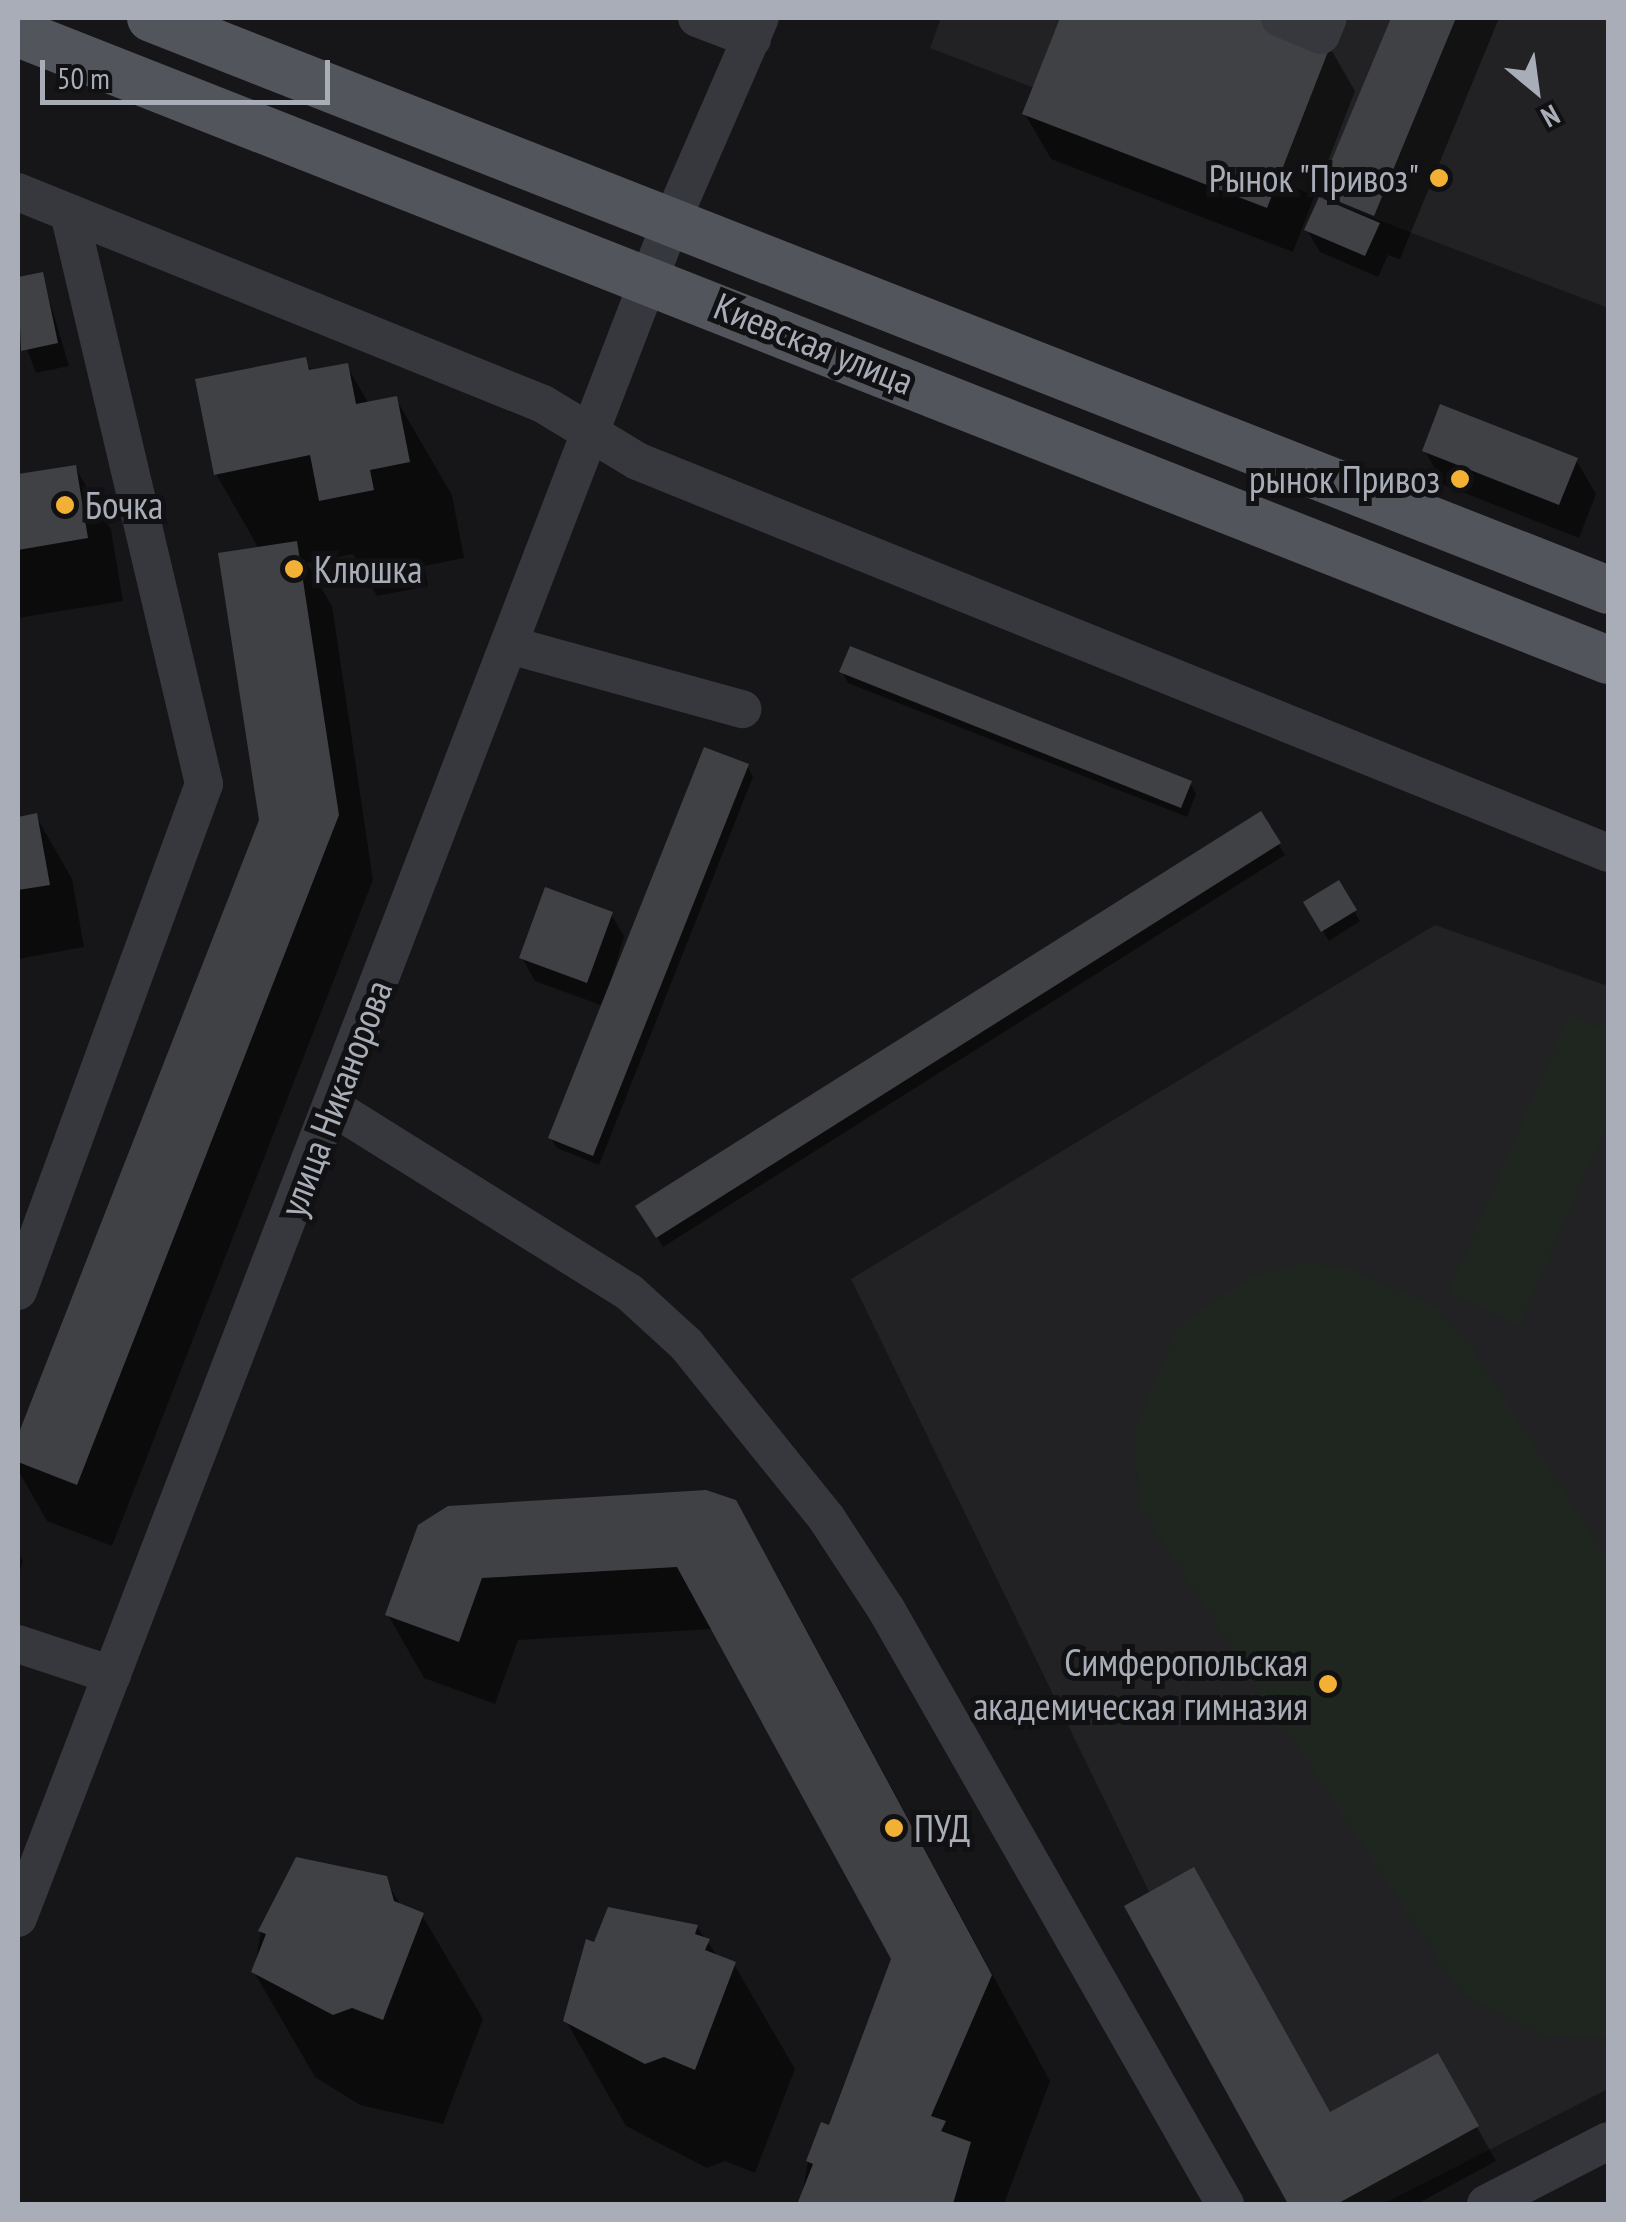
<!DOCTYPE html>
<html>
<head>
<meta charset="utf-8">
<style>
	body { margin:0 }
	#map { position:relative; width:1626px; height:2222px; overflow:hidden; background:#161618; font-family:"PT Sans Narrow",sans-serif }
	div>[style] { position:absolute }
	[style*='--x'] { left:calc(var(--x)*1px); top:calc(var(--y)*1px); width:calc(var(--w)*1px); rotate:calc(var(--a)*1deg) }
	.built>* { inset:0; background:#222225 }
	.green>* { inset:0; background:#1e261f }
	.shadow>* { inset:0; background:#0007 }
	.building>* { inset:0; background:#404145 }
	.minor>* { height:38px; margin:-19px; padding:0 19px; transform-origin:19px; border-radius:19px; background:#37383d }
	.major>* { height:48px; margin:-24px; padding:0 24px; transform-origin:24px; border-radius:24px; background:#53555c }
	.dots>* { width:28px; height:28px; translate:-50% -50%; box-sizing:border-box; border:5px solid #111113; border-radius:50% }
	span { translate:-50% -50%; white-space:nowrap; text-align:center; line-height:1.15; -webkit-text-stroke:10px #111113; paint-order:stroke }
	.poi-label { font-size:38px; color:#a8adb8 }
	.right { translate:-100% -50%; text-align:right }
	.left { translate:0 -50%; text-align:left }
	.street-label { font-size:38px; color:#a8adb8 }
	.frame { position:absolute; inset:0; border:20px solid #a8adb8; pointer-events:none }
	.north { position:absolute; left:1486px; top:40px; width:100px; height:100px; -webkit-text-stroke:8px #111113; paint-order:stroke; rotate:151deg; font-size:28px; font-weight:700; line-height:40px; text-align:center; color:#a8adb8 }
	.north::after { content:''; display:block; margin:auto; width:35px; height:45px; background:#a8adb8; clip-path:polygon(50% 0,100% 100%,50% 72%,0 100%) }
	.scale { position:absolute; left:40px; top:60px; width:290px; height:45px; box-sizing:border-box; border:5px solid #a8adb8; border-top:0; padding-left:12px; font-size:30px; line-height:35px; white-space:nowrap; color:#a8adb8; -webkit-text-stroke:8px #111113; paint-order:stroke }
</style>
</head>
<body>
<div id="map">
	<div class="built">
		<div style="clip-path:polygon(941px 18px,1608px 18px,1608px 308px,930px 48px)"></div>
		<div style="clip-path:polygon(1435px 925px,1608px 986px,1608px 2089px,1383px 2204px,1301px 2204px,851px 1279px)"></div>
	</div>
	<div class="green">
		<div style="clip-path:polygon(1569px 1014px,1608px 1031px,1608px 1121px,1520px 1325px,1448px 1293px)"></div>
		<div style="clip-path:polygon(1304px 1263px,1348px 1268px,1435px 1306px,1467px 1341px,1608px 1560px,1608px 2037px,1543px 2036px,1461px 1995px,1140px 1508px,1133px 1432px,1179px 1325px,1252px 1276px)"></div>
	</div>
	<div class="shadow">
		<div style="clip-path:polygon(1063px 18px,1255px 18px,1329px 46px,1355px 91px,1293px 252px,1051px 159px,1025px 114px)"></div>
		<div style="clip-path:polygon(1393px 18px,1499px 18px,1400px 259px,1388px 255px,1378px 277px,1320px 252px,1307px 230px,1326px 203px,1321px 193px)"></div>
		<div style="clip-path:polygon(42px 275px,69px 366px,36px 373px,18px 325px,18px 280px)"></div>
		<div style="clip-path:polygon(305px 360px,312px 372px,347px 366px,369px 404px,396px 399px,452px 495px,464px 558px,424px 566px,428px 586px,377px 596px,353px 554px,307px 563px,332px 606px,373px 880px,112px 1546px,47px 1521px,18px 1470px,18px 1441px,261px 820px,259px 549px,216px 474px)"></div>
		<div style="clip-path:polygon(1425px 451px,1576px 460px,1596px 494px,1579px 538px,1444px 485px)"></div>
		<div style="clip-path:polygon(75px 467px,111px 530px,123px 601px,18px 618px,18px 477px)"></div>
		<div style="clip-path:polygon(842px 672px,1190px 783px,1196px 794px,1187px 817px,848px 683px)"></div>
		<div style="clip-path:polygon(747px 766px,753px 777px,599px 1165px,557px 1148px,551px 1138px,603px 1006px,535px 981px,522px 958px,611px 914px,624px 936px,604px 1005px)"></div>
		<div style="clip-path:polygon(1260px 815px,1285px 855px,663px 1247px,638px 1206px)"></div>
		<div style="clip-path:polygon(36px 816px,72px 879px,84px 947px,18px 959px,18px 819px)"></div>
		<div style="clip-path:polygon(1338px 883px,1360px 921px,1329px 941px,1306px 903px)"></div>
		<div style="clip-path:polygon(421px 1527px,772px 1566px,1050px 2081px,1004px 2204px,801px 2202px,808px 2161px,830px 2128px,894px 1958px,714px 1629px,518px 1640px,495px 1704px,424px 1678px,388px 1615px)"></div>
		<div style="clip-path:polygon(18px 1552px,23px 1562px,18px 1575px)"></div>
		<div style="clip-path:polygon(385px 1878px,401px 1906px,422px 1915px,483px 2019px,443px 2124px,360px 2105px,315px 2077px,254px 1972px,261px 1931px)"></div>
		<div style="clip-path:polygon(1127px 1907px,1330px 2115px,1437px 2056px,1496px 2161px,1417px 2204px,1291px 2204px)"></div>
		<div style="clip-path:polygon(697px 1927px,718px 1957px,734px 1964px,795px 2069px,755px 2173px,725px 2161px,707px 2168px,626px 2126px,566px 2021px,596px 1945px)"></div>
	</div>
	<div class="building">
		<div style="clip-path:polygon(1060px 18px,1262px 18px,1331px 44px,1267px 208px,1022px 114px)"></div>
		<div style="clip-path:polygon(1391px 18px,1456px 18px,1374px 216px,1318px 193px)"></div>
		<div style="clip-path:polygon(1319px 197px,1380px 223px,1365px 256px,1304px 230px)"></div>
		<div style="clip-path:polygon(43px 272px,58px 343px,21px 351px,18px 277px)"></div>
		<div style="clip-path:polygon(306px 357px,309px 370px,348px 363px,356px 404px,397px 396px,410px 462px,370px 470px,374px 490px,319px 501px,310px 455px,214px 475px,195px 379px)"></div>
		<div style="clip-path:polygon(1440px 404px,1578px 458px,1559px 505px,1422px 451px)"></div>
		<div style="clip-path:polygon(76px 465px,88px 538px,18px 550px,18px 474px)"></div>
		<div style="clip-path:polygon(297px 541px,339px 815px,77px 1485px,18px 1462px,18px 1435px,259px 820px,218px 553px)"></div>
		<div style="clip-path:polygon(850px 646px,1192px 781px,1181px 808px,839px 672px)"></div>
		<div style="clip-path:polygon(704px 747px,749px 764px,593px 1156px,548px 1138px)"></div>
		<div style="clip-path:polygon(1261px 811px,1281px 843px,656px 1238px,635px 1206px)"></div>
		<div style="clip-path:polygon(37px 813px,50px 885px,18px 890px,18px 817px)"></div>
		<div style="clip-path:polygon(1339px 880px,1357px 910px,1321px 932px,1303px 902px)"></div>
		<div style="clip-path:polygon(545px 887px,613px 912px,587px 983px,519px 958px)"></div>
		<div style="clip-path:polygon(706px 1490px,736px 1500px,992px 1975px,931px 2116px,946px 2121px,941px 2131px,971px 2142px,953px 2204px,798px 2202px,813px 2164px,806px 2161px,821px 2122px,829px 2125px,891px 1959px,677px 1567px,482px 1578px,459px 1642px,385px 1615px,418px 1525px,448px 1506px)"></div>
		<div style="clip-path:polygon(296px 1857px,387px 1876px,394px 1901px,424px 1913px,383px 2020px,352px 2008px,333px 2015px,251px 1972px,266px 1934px,258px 1931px)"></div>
		<div style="clip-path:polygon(1194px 1867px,1330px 2112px,1438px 2053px,1479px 2126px,1337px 2204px,1288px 2204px,1124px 1906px)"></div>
		<div style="clip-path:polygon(608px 1907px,698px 1925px,695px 1934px,710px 1939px,705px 1950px,736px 1962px,695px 2070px,664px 2057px,645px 2064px,563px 2021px,586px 1939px,594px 1942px)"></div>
	</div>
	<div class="minor">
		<div style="--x:697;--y:18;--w:59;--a:20.9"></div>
		<div style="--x:1280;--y:18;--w:44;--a:22.5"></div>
		<div style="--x:1321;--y:35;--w:18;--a:-68"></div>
		<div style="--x:18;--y:192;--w:566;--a:21.99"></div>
		<div style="--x:543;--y:404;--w:110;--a:31.2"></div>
		<div style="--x:637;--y:461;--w:1047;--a:21.98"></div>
		<div style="--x:513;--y:646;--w:238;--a:15.4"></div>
		<div style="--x:331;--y:1106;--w:351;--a:32"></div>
		<div style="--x:629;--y:1292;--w:77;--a:42.4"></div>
		<div style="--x:686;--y:1344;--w:225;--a:51.1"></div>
		<div style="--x:827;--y:1519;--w:108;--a:56.8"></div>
		<div style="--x:886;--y:1609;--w:685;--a:60.33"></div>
		<div style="--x:18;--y:1291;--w:540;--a:-69.85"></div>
		<div style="--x:204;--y:784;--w:587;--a:-103.3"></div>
		<div style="--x:18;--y:1644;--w:99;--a:18.3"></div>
		<div style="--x:18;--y:1918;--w:1820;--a:-68.94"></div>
		<div style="--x:672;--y:220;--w:220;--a:-66.5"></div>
		<div style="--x:1486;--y:2204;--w:137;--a:-27.3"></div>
	</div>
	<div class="major">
		<div style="--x:151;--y:18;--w:1565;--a:21.43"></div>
		<div style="--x:18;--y:33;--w:1709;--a:21.52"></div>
	</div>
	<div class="dots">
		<div style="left:1439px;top:178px;background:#f2b134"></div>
		<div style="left:1460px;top:479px;background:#f2b134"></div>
		<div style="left:65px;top:505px;background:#f2b134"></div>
		<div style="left:294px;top:569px;background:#f2b134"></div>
		<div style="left:1328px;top:1684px;background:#f2b134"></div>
		<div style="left:894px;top:1828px;background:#f2b134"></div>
	</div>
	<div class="poi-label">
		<span class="right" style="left:1419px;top:178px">Рынок "Привоз"</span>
		<span class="right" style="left:1440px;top:479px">рынок Привоз</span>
		<span class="left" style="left:85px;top:505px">Бочка</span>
		<span class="left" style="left:314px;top:569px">Клюшка</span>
		<span class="right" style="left:1308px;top:1684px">Симферопольская<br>академическая гимназия</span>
		<span class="left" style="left:914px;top:1828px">ПУД</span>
	</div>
	<div class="street-label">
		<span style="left:814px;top:343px;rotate:22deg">Киевская улица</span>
		<span style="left:335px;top:1098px;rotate:-69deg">улица Никанорова</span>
	</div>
	<div class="frame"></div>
	<div class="north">N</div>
	<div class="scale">50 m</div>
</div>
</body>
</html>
